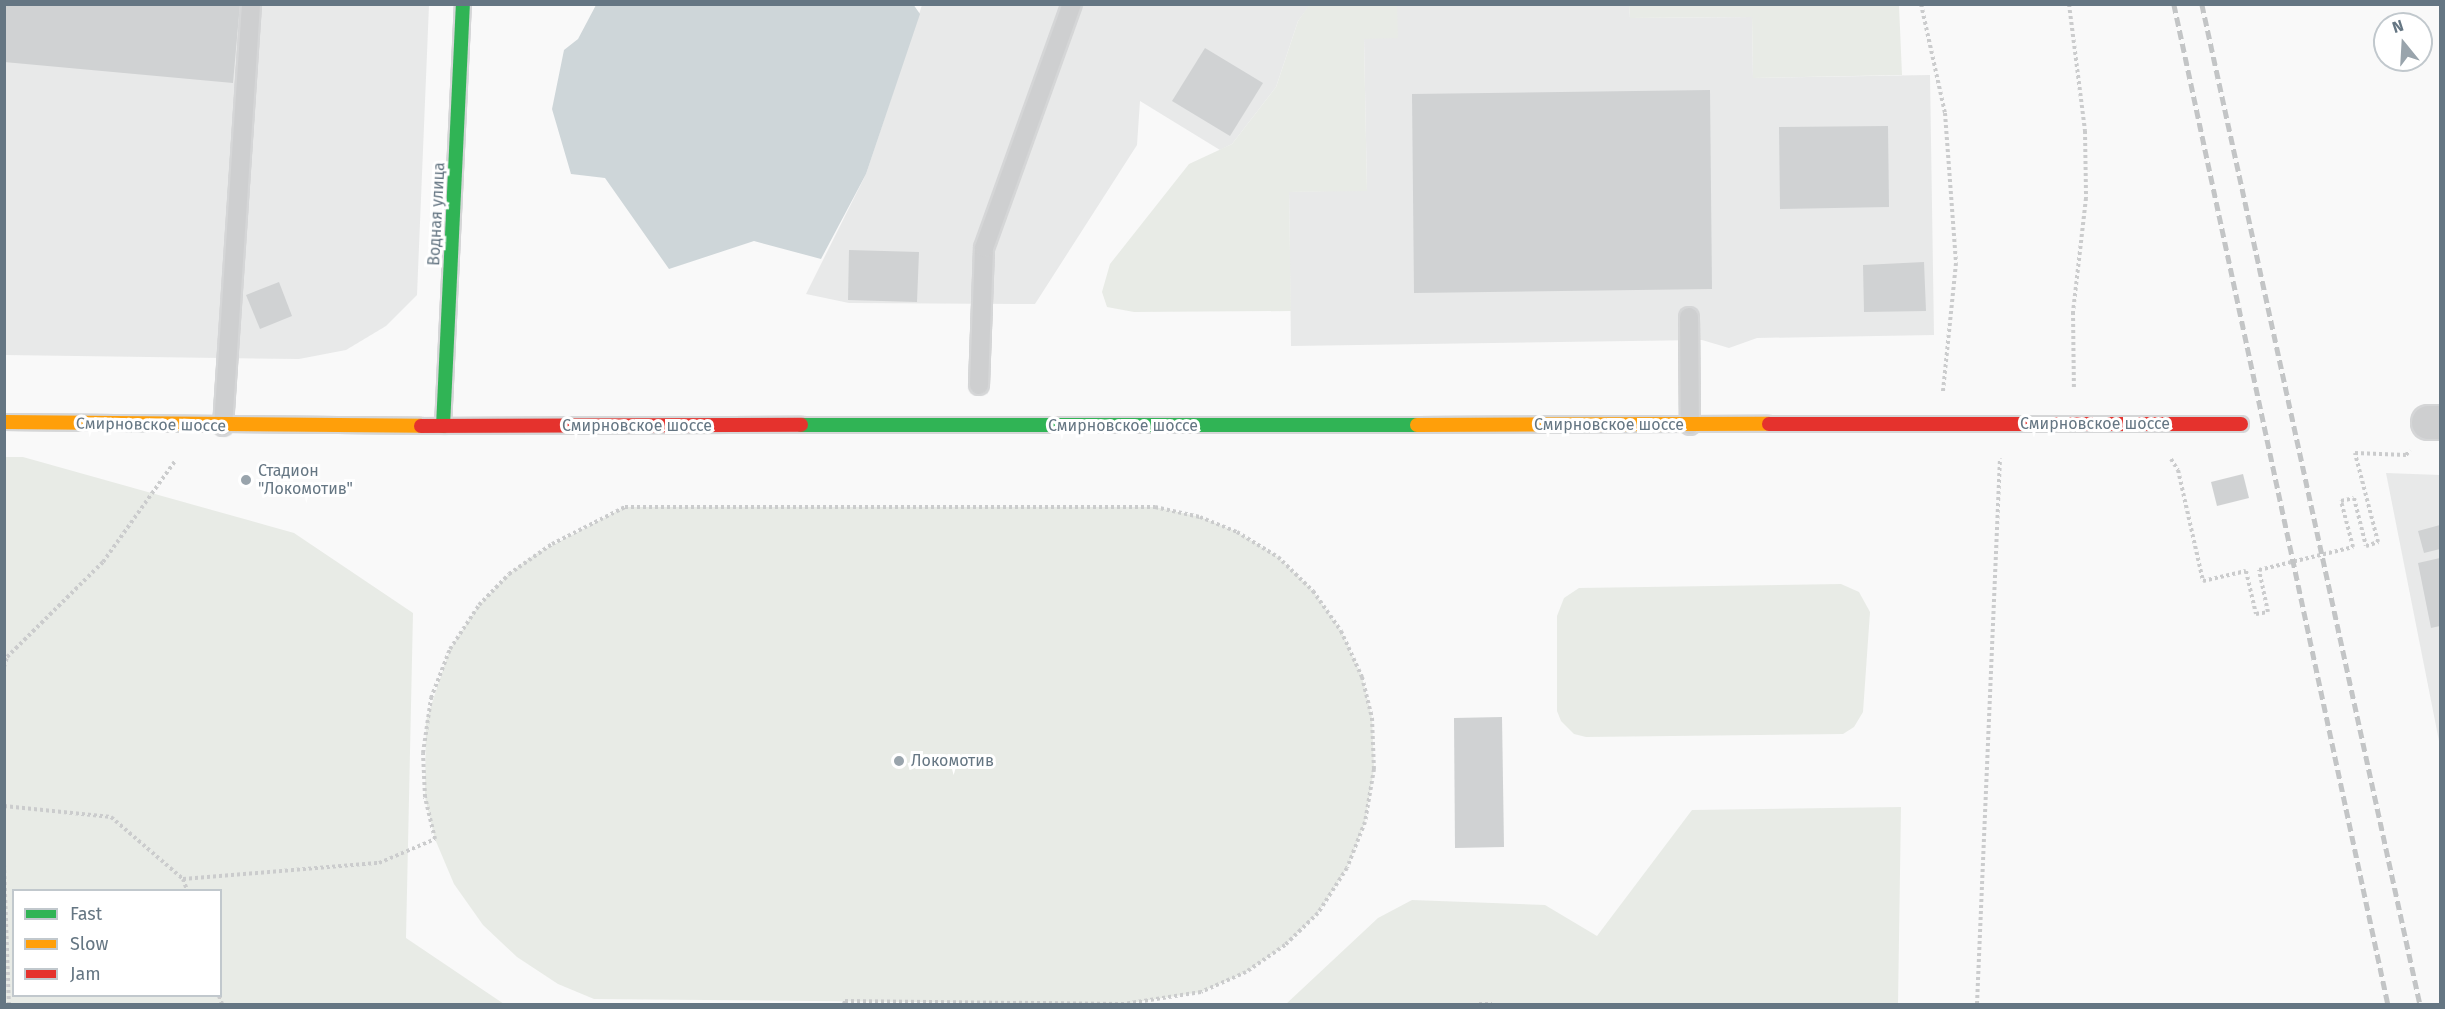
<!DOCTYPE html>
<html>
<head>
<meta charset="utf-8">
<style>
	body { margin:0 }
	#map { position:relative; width:2445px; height:1009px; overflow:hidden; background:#f9f9f9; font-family:"Fira Sans",sans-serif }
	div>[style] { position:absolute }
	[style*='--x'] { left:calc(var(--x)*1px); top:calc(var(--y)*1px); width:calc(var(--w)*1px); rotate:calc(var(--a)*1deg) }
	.built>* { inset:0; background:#e8e9e9 }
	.green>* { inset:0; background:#e8ebe6 }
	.water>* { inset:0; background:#ced6d9 }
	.building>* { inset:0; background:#d0d2d3 }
	.path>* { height:4px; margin-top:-2px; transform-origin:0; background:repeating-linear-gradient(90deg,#cbcccd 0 3px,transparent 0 6px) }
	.roads { filter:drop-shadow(2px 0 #d5d6d7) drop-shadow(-2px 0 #d5d6d7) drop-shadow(0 2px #d5d6d7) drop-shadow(0 -2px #d5d6d7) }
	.lane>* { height:18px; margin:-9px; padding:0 9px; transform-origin:9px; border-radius:9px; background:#cecfd0 }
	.street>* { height:33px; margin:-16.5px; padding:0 16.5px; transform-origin:16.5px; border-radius:16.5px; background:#cecfd0 }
	.fast>* { height:14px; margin:-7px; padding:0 7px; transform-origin:7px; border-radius:7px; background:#30b455 }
	.slow>* { height:14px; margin:-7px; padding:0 7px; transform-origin:7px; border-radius:7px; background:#ff9f0a }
	.jam>* { height:14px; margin:-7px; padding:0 7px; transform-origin:7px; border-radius:7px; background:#e5322d }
	.rail>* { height:4.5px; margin-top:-2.25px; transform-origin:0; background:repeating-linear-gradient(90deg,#c3c5c6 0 9px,transparent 0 13.5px) }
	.dots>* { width:16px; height:16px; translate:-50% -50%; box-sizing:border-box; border:3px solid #fff; border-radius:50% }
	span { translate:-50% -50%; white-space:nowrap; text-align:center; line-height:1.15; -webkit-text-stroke:6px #fff; paint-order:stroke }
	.street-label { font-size:16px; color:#657683 }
	.poi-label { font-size:16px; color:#657683 }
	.left { translate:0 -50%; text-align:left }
	.frame { position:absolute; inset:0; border:6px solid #657683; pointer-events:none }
	.legend { position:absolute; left:12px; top:889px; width:210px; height:108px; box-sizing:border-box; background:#fff; border:2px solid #c1c8cd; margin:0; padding:8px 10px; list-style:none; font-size:18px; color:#657683 }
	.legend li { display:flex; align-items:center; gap:12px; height:30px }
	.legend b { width:30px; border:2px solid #c1c8cd }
	.north { position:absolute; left:2373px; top:12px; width:60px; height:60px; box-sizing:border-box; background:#fff; border:2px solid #c1c8cd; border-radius:50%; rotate:342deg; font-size:16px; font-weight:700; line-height:24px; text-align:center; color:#657683 }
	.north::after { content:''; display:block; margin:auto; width:21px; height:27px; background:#99a4ac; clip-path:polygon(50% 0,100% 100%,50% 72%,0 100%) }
</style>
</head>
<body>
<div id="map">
	<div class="built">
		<div style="clip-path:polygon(1629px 4px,1630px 18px,1752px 17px,1753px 78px,1930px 75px,1934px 335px,1757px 338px,1729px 348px,1702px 340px,1291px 346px,1289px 192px,1367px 190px,1364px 38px,1397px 37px,1397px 5px)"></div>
		<div style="clip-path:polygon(5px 5px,429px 5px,417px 295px,386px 326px,346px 350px,299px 359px,5px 355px)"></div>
		<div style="clip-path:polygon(922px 5px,1310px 5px,1298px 21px,1276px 87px,1232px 144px,1220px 150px,1140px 101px,1137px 145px,1035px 304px,849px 303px,806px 294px,866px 174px)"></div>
		<div style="clip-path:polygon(2386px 473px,2440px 475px,2440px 746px)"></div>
	</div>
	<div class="green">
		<div style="clip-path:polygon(1310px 4px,1397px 5px,1398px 38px,1364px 39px,1367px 191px,1289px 192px,1291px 311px,1134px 312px,1107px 307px,1102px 292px,1110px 264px,1189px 164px,1232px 144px,1276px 87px,1298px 21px)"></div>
		<div style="clip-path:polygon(1629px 5px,1899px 5px,1902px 75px,1753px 78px,1752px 17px,1630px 18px)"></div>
		<div style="clip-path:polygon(evenodd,5px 457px,23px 457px,294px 533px,413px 613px,406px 938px,504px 1004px,5px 1004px,5px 457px,220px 890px,220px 996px,14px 996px,14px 890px,220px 890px)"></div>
		<div style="clip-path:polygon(625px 507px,1155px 507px,1200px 517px,1237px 532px,1278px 557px,1313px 591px,1341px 631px,1362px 677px,1372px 718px,1374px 769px,1365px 822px,1347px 868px,1318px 913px,1285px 945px,1246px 972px,1201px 992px,1124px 1004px,594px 999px,558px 984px,517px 957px,483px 925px,454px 884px,435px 839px,425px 797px,426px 721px,450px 649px,479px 605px,509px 574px,534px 555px)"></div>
		<div style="clip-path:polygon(1841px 584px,1859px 592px,1870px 612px,1863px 712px,1854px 727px,1843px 734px,1586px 737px,1574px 734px,1561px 721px,1557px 711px,1557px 616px,1564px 598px,1579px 588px)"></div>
		<div style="clip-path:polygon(1901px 807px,1898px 1004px,1286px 1004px,1378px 918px,1412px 900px,1545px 905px,1597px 936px,1692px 810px)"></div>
	</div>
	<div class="water">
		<div style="clip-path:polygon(913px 4px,920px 14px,866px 174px,821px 259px,754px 241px,669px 269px,605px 178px,571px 174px,552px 109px,564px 50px,578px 39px,596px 5px)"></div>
	</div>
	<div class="building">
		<div style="clip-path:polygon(4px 4px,240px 4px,233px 83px,4px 62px)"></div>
		<div style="clip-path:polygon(1205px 48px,1263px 83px,1230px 136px,1172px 101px)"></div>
		<div style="clip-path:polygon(1710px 90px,1712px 289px,1414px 293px,1412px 94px)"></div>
		<div style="clip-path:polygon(1888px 126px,1889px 207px,1780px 209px,1779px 127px)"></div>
		<div style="clip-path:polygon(849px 250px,919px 252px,917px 302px,848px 300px)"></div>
		<div style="clip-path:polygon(1924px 262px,1926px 311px,1864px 312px,1863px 265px)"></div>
		<div style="clip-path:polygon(279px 282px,292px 316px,260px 329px,246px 295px)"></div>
		<div style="clip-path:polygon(2243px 474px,2249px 498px,2217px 506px,2211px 482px)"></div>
		<div style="clip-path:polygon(2440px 525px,2440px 549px,2424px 553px,2418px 531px)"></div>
		<div style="clip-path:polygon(2440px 558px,2440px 626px,2431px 628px,2418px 563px)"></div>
		<div style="clip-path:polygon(1502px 717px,1504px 847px,1455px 848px,1454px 718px)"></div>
	</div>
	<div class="path">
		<div style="--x:1921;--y:4;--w:112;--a:77.6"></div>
		<div style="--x:1945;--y:113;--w:150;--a:85.8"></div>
		<div style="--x:1956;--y:263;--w:129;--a:95.8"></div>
		<div style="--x:2069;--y:4;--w:128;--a:82.8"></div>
		<div style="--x:2085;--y:131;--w:67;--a:89.1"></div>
		<div style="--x:2086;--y:198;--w:115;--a:96.5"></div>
		<div style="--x:2073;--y:312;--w:78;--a:89.3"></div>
		<div style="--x:2171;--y:459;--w:13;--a:58"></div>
		<div style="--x:2178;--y:470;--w:114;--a:77.3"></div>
		<div style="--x:2203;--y:581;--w:44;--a:-13.1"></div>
		<div style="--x:2246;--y:571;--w:44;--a:76.9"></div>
		<div style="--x:2256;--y:614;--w:12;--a:-9"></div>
		<div style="--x:2268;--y:612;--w:43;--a:-102.1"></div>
		<div style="--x:2259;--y:570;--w:97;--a:-13.7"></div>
		<div style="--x:2353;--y:547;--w:48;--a:-104.6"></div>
		<div style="--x:2341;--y:501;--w:13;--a:-13"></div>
		<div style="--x:2354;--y:498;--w:49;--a:76"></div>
		<div style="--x:2366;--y:546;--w:13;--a:-18"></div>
		<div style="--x:2378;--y:542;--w:92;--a:-104.5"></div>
		<div style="--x:2355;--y:453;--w:51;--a:2.2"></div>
		<div style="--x:2406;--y:455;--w:6;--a:-51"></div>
		<div style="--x:4;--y:667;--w:10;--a:-73"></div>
		<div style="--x:7;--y:657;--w:135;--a:-44.7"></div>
		<div style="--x:103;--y:562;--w:124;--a:-54.5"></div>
		<div style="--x:4;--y:806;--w:108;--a:5.9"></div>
		<div style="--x:111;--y:817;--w:95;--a:40.7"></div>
		<div style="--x:183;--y:879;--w:12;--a:70"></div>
		<div style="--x:4;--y:864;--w:140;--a:88"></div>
		<div style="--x:183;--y:879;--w:197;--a:-4.7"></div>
		<div style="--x:379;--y:863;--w:61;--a:-23.2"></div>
		<div style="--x:435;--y:839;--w:43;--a:-103.4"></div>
		<div style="--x:425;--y:797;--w:44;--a:-92.6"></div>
		<div style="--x:423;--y:753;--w:56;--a:-81.7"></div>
		<div style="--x:431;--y:698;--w:53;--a:-68.8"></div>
		<div style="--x:450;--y:649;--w:53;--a:-56.6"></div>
		<div style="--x:479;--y:605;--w:43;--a:-45.9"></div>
		<div style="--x:509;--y:574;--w:52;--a:-34.9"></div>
		<div style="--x:552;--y:544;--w:82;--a:-26.9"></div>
		<div style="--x:625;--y:507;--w:530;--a:0"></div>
		<div style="--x:1155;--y:507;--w:46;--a:12.5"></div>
		<div style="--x:1200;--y:517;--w:40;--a:22"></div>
		<div style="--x:1237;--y:532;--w:48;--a:31.4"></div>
		<div style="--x:1278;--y:557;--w:49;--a:44.2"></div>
		<div style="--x:1313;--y:591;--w:49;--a:55"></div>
		<div style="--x:1341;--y:631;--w:51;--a:65.5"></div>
		<div style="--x:1362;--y:677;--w:42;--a:76.3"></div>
		<div style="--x:1372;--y:718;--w:51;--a:87.8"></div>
		<div style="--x:1374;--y:769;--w:54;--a:99.6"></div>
		<div style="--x:1365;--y:822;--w:49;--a:111.4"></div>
		<div style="--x:1347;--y:868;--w:54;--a:122.8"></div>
		<div style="--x:1318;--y:913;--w:46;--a:135.9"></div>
		<div style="--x:1285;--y:945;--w:47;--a:145.3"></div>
		<div style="--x:1246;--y:972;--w:49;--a:156"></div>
		<div style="--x:1201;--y:992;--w:78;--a:171.1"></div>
		<div style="--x:1124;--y:1004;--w:279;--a:-179.4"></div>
		<div style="--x:845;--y:1001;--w:3;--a:108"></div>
		<div style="--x:219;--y:996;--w:9;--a:69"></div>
		<div style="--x:1479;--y:1004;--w:13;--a:0"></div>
		<div style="--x:1977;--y:1004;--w:546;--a:-87.59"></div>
	</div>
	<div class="roads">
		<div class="lane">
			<div style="--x:1689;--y:317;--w:108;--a:89.5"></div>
			<div style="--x:979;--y:385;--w:137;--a:-87.9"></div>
			<div style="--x:984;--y:248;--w:259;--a:-70.2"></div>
			<div style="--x:223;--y:426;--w:423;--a:-86.2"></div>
		</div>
		<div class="street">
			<div style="--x:2428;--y:422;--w:12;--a:0"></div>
		</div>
		<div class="fast">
			<div style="--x:801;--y:425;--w:616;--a:0"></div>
			<div style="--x:443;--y:426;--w:422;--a:-87.3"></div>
		</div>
		<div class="slow">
			<div style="--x:4;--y:422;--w:417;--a:0.5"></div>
			<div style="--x:1417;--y:425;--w:352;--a:-0.2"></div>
		</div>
		<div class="jam">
			<div style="--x:1769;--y:424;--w:472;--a:0"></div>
			<div style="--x:421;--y:426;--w:380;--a:-0.2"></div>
		</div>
	</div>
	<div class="rail">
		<div style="--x:2174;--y:4;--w:1023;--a:77.92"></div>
		<div style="--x:2202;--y:4;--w:1023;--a:77.7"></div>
	</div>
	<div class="dots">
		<div style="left:246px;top:480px;background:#99a4ac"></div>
		<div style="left:899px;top:761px;background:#99a4ac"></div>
	</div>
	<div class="street-label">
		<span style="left:437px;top:214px;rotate:-87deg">Водная улица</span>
		<span style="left:2095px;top:424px">Смирновское шоссе</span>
		<span style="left:151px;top:425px;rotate:1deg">Смирновское шоссе</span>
		<span style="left:1609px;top:425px">Смирновское шоссе</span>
		<span style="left:637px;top:426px">Смирновское шоссе</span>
		<span style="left:1123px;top:426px">Смирновское шоссе</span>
	</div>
	<div class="poi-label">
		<span class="left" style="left:258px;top:480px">Стадион<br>"Локомотив"</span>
		<span class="left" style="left:911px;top:761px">Локомотив</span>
	</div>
	<div class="frame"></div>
	<ul class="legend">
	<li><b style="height:8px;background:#30b455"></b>Fast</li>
	<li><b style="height:8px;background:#ff9f0a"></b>Slow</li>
	<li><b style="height:8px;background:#e5322d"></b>Jam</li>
	</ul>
	<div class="north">N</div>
</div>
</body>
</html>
